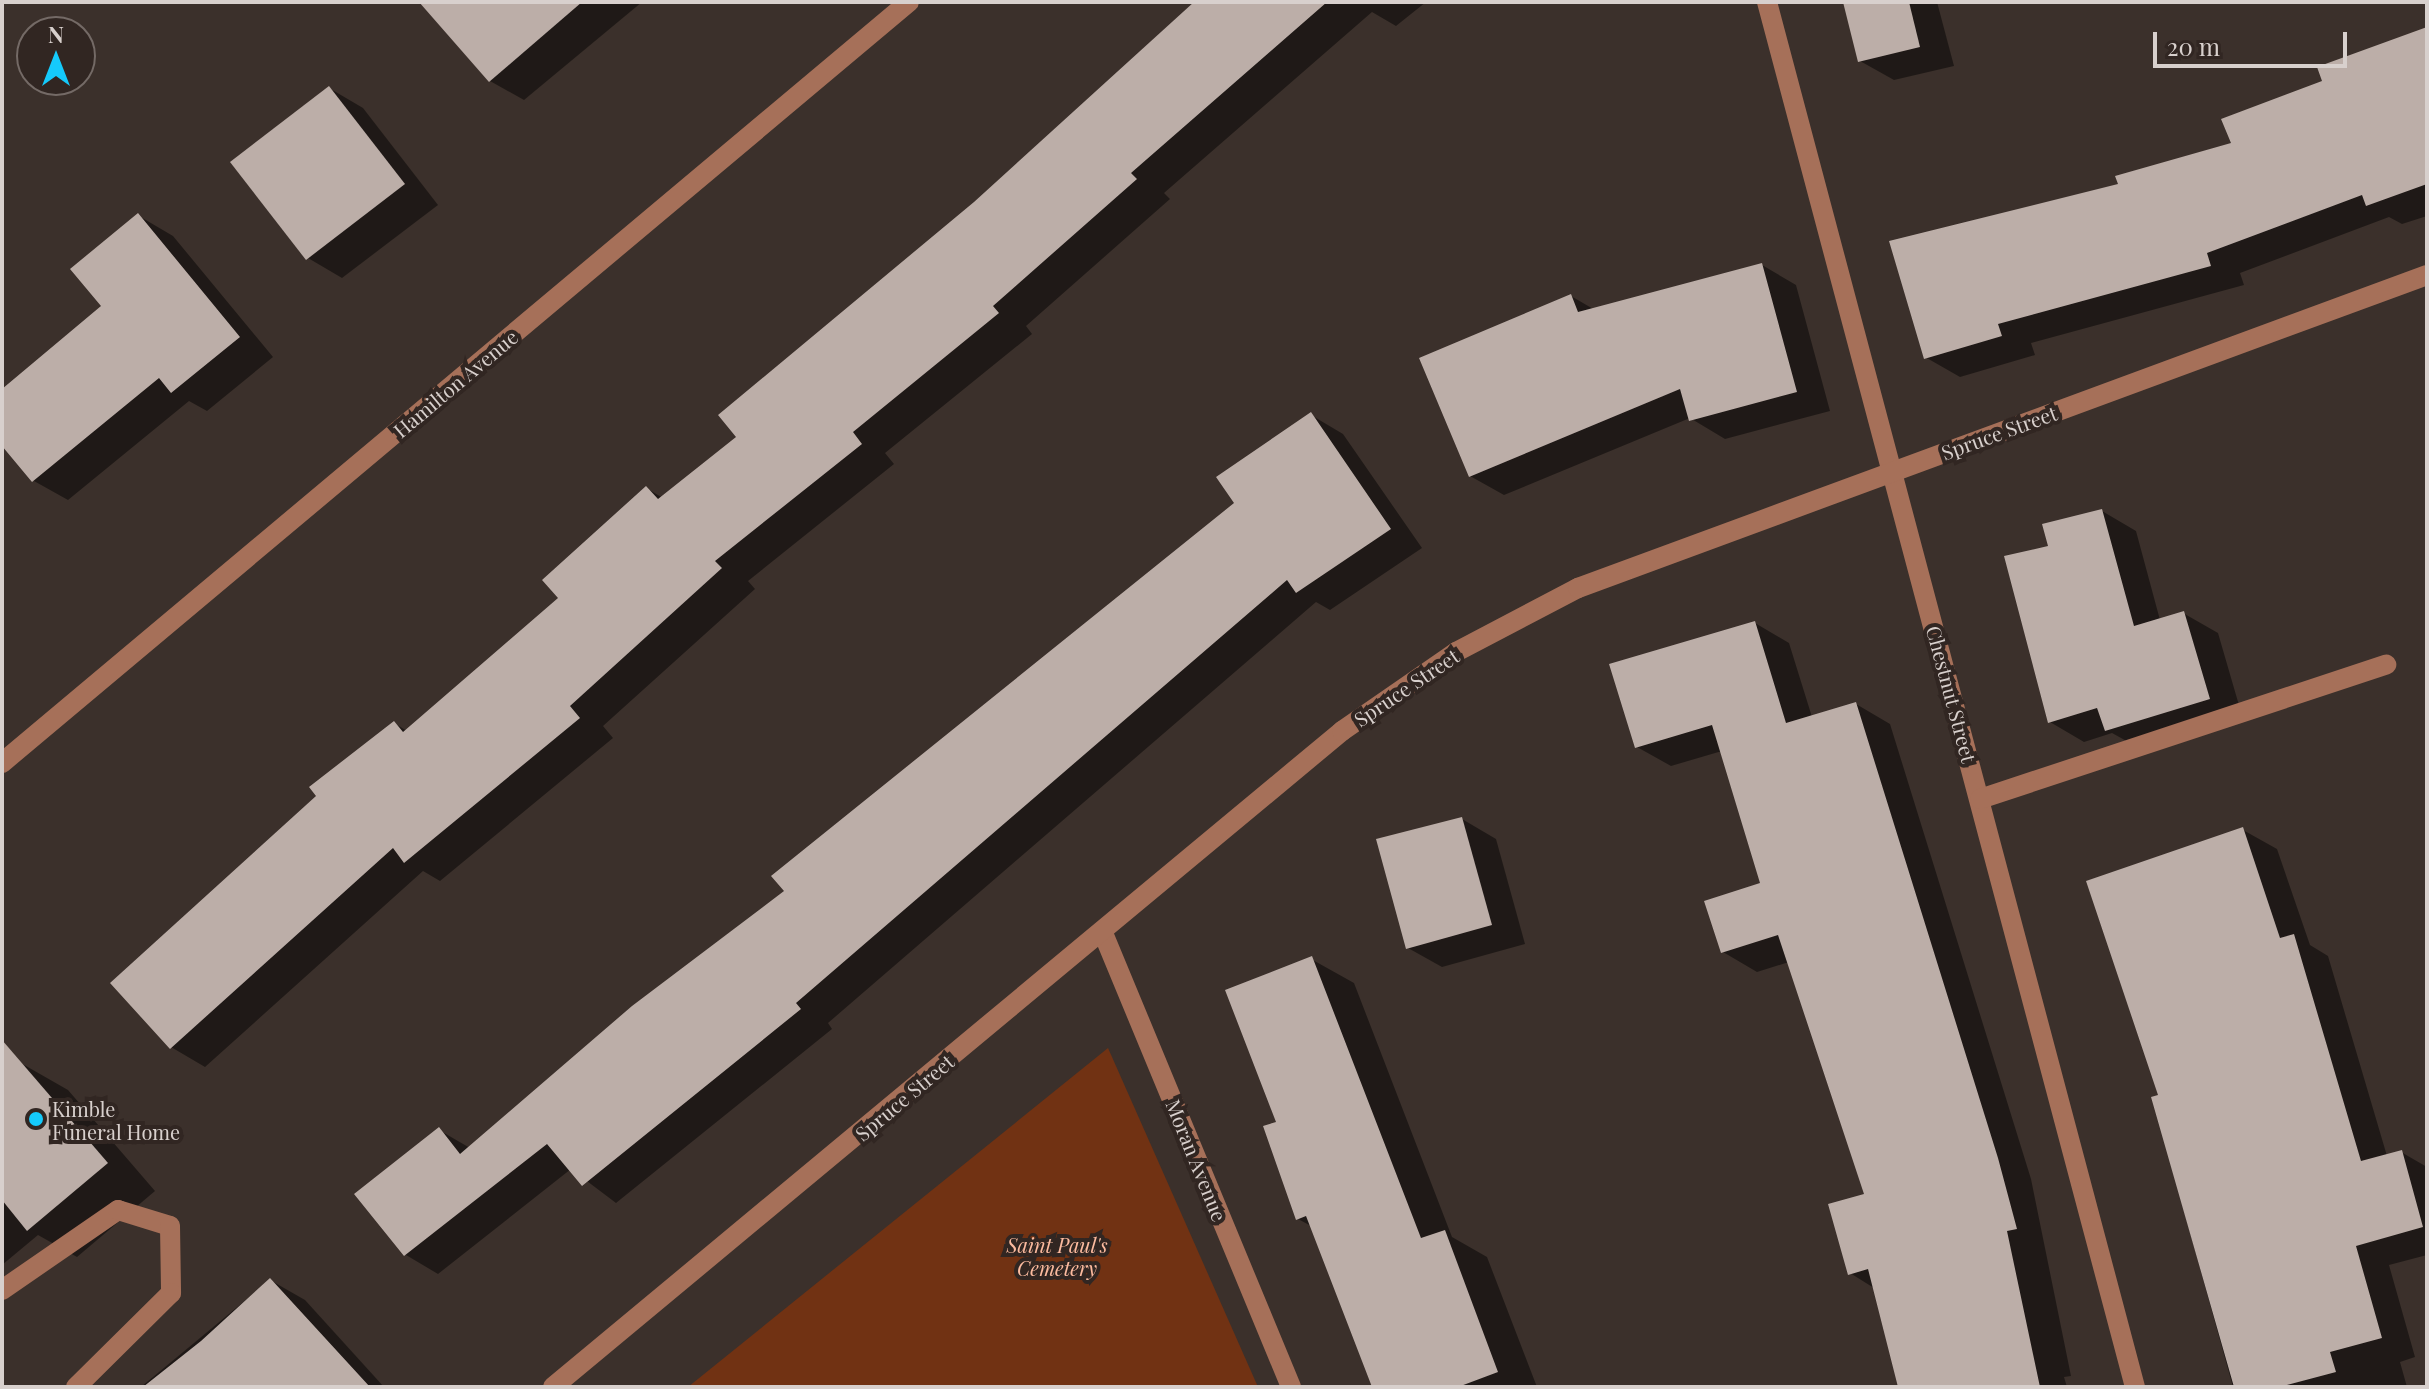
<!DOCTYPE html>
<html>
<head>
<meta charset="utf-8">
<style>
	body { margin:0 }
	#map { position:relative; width:2429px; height:1389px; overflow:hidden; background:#3b302b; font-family:"Playfair Display",serif }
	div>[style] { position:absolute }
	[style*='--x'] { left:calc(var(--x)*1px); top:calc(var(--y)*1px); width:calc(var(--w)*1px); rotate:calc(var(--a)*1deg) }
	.green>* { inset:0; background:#713213 }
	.shadow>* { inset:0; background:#0007 }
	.building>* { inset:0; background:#bcaea8 }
	.minor>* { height:20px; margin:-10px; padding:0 10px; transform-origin:10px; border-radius:10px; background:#a67059 }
	.dots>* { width:22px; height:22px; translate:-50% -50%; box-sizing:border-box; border:4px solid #312622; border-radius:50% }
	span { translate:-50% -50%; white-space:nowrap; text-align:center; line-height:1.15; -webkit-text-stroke:8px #312622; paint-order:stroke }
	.street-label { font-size:20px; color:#d8d0cd }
	.poi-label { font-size:20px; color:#d8d0cd }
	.left { translate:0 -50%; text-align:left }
	.park-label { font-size:20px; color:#fcbb9f; font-style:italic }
	.frame { position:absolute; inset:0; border:4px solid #d8d0cd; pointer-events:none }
	.north { position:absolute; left:16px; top:16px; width:80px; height:80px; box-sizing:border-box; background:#312622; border:2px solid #746a66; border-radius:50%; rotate:0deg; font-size:22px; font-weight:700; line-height:32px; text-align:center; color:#d8d0cd }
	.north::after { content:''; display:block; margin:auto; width:28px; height:36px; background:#15cafb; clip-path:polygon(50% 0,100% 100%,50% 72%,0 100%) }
	.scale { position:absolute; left:2153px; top:32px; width:194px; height:36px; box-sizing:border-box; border:4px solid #d8d0cd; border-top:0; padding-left:10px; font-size:24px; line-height:28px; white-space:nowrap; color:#d8d0cd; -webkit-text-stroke:6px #312622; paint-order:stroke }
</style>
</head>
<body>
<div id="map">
	<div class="green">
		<div style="clip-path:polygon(1108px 1048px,1258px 1387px,688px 1387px)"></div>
	</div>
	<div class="shadow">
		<div style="clip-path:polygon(460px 2px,642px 2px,524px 100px,490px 81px)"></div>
		<div style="clip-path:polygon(1200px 2px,1426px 2px,1396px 26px,1372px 12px,1164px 193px,1170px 199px,1026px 326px,1032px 334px,885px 453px,894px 464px,748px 581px,755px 589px,603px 726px,613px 738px,440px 881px,423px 871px,205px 1067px,171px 1047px,319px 796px,394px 723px,407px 731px,561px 599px,646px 488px,663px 498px,739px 437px,976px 204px)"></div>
		<div style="clip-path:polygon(1845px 2px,1937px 2px,1954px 66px,1894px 80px,1860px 61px)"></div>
		<div style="clip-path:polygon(2427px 36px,2427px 216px,2402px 224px,2389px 217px,2240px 273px,2244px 285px,2031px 343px,2035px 355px,1960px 377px,1925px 357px,2120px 185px,2233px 144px,2324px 82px)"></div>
		<div style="clip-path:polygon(329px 88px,363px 108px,438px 205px,342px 278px,308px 258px)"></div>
		<div style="clip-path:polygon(139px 216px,173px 236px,273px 357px,207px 411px,189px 401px,68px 500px,34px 481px,2px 443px,2px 392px,103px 307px)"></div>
		<div style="clip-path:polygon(1762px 265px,1796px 285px,1830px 411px,1725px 439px,1690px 418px,1504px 495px,1470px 476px,1571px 296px,1595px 310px)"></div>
		<div style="clip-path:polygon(1311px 415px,1343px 434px,1422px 548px,1330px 610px,1316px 602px,828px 1023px,832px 1029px,616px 1203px,571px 1169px,438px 1274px,406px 1255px,357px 1194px,439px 1130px,470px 1148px,787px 892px,1237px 503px)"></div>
		<div style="clip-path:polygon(2102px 511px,2136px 531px,2160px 620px,2183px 613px,2218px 633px,2243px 719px,2141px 749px,2112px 733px,2084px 742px,2050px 722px,2050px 547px)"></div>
		<div style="clip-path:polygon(1755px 623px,1789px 643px,1812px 717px,1856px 704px,1890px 724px,2031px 1179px,2071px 1376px,2064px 1377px,2067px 1387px,1899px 1387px,1874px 1288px,1850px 1273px,1867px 1195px,1789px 962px,1757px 972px,1723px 952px,1762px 884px,1722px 751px,1671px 766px,1637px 747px)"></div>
		<div style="clip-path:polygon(1462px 819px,1496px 839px,1525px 944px,1442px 967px,1408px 948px)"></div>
		<div style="clip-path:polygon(2243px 830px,2277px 849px,2310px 945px,2328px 956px,2387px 1156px,2401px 1152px,2427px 1167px,2427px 1255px,2389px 1265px,2415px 1357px,2400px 1362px,2407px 1387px,2233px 1387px,2153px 1099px,2160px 1096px)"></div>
		<div style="clip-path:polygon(1311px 959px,1354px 983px,1452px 1237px,1487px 1257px,1537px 1387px,1374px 1387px,1313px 1227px,1298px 1219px,1279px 1123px)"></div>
		<div style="clip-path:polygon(19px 1062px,68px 1090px,155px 1191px,77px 1257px,38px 1235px,2px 1265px,2px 1077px)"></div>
		<div style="clip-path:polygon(270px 1280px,305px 1300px,384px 1387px,141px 1387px)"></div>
	</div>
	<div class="building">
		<div style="clip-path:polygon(419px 2px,582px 2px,489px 82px)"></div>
		<div style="clip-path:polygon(1194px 2px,1327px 2px,1131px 173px,1137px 179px,993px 306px,999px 313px,853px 432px,862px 444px,715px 561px,722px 568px,570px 706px,580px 718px,404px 863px,393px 848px,170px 1049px,110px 983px,316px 796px,309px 787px,394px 721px,403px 732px,558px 598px,542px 580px,646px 486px,658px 499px,736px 437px,718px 415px,974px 202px)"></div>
		<div style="clip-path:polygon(1843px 2px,1909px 2px,1920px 47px,1858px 62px)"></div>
		<div style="clip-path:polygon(2427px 27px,2427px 184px,2366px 206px,2362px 195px,2207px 253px,2211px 266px,1998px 324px,2002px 336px,1924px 359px,1889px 241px,2118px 184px,2115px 176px,2231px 143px,2221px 119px,2322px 81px,2317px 67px)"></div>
		<div style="clip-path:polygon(329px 86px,405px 184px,306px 260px,230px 162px)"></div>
		<div style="clip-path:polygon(138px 213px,240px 337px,171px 393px,159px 378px,32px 482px,2px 446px,2px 389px,101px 306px,70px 269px)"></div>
		<div style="clip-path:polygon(1762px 263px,1797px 392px,1689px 421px,1680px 389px,1469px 477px,1419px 358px,1571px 294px,1578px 312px)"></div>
		<div style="clip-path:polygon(1311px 412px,1391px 529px,1296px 593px,1287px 580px,796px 1003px,801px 1009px,582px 1186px,547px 1144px,404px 1256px,354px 1194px,439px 1127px,460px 1154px,632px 1006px,784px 891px,771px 876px,1234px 503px,1216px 477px)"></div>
		<div style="clip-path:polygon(2102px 509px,2134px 626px,2184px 611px,2210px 699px,2105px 731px,2097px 708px,2048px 723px,2004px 556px,2048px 546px,2042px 524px)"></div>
		<div style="clip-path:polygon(1755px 621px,1786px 723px,1856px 702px,1998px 1158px,2017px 1229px,2007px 1231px,2040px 1387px,1898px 1387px,1868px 1269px,1848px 1275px,1828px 1204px,1864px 1194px,1778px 935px,1721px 953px,1704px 901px,1760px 883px,1712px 725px,1635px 748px,1609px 664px)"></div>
		<div style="clip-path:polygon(1462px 817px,1492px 925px,1406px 949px,1376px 839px)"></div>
		<div style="clip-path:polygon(2243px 827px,2280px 938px,2294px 934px,2361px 1161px,2402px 1150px,2423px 1227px,2356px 1246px,2382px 1338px,2330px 1352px,2336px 1372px,2279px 1387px,2234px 1387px,2151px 1097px,2158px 1095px,2086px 881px)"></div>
		<div style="clip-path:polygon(1312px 956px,1421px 1238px,1445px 1230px,1498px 1372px,1458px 1387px,1372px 1387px,1306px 1216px,1296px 1220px,1263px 1126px,1276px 1122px,1225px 990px)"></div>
		<div style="clip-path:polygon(2px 1040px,108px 1163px,27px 1231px,2px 1200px)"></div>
		<div style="clip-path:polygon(270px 1278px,370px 1387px,143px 1387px,201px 1341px)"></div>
	</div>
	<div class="minor">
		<div style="--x:1767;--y:2;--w:1433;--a:75.12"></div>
		<div style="--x:2;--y:763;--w:1184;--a:-40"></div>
		<div style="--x:1980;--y:799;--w:428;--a:-18.3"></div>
		<div style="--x:1103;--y:933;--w:491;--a:67.5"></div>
		<div style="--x:2;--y:1290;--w:141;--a:-34.6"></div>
		<div style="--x:118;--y:1210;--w:54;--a:17.1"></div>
		<div style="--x:170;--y:1226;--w:67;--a:89.1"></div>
		<div style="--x:171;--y:1293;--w:134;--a:135.3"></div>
		<div style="--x:553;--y:1387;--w:1026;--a:-39.74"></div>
		<div style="--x:1342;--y:731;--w:139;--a:-34.7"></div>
		<div style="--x:1456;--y:652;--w:138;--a:-27.7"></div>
		<div style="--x:1578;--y:588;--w:905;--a:-20.24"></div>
	</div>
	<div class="dots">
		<div style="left:36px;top:1119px;background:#15cafb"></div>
	</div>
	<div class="street-label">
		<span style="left:455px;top:383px;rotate:-40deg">Hamilton Avenue</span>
		<span style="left:1999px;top:432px;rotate:-20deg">Spruce Street</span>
		<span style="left:1406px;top:687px;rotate:-34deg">Spruce Street</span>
		<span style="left:1952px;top:694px;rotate:75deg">Chestnut Street</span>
		<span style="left:904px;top:1097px;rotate:-40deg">Spruce Street</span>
		<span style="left:1197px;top:1160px;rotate:68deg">Moran Avenue</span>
	</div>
	<div class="poi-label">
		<span class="left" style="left:52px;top:1120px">Kimble<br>Funeral Home</span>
	</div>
	<div class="park-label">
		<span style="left:1057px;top:1256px">Saint Paul's<br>Cemetery</span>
	</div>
	<div class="frame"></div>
	<div class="north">N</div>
	<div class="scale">20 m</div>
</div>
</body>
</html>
